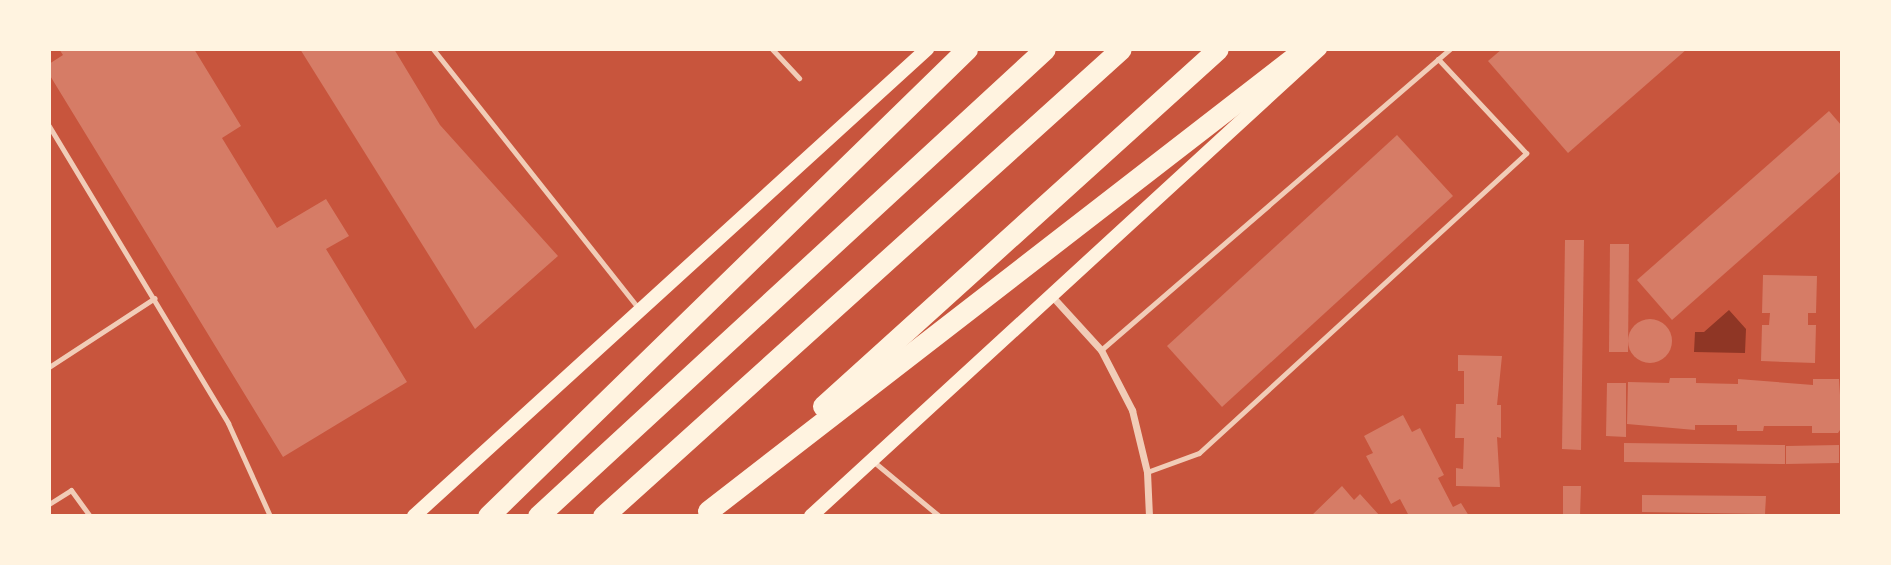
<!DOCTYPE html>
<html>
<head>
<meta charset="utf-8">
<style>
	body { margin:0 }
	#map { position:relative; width:1891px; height:565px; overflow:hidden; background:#c8553d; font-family:Helvetica,sans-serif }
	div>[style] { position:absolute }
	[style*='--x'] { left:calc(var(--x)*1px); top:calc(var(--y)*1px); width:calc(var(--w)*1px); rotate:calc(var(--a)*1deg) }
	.water>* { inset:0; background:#8f3625 }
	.building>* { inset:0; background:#d67c66 }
	.round { border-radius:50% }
	.service>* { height:5px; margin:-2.5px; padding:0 2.5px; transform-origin:2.5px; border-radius:2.5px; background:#f1ccb7 }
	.minor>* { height:7px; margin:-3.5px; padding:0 3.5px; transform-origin:3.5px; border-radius:3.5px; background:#f1ccb7 }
	.secondary>* { height:14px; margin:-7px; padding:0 7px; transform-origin:7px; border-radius:7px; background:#fff3e0 }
	.motorway>* { height:21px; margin:-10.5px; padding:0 10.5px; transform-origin:10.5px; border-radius:10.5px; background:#fff3e0 }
	span { translate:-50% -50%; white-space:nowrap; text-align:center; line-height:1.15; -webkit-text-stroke:7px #fff3e0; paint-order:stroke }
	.frame { position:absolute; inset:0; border:51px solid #fff3e0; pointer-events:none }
</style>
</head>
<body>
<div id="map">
	<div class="water">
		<div style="clip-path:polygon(1729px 310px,1746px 329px,1745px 353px,1694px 352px,1695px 332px,1704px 332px)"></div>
	</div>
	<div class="building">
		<div style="clip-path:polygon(59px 49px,194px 49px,241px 126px,222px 138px,277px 228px,326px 199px,349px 236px,326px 249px,407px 382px,283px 457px,49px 74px,49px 64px,63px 55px)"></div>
		<div style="clip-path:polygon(300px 49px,394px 49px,440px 125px,558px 256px,475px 329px)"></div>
		<div style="clip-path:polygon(1502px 49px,1687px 49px,1568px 153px,1488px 61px)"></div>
		<div style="clip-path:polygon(1829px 111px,1842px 126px,1842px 170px,1672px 320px,1637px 280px)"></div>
		<div style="clip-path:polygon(1397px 135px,1453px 196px,1222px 407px,1167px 346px)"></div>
		<div style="clip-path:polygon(1565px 240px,1584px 240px,1581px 450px,1562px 449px)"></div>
		<div style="clip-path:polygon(1610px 244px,1629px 244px,1628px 352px,1609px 352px)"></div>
		<div style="clip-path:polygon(1763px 275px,1817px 276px,1816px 313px,1808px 313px,1808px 325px,1816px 325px,1815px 363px,1761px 361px,1762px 325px,1769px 325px,1770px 313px,1762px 313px)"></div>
		<div class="round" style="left:1628px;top:319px;width:44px;height:44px"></div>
		<div style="clip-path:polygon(1458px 355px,1502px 356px,1497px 405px,1501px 405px,1501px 438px,1497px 437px,1500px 487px,1456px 486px,1456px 468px,1463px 469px,1464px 438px,1455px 438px,1456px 404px,1464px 404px,1464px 371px,1458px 371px)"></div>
		<div style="clip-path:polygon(1670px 378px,1696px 378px,1696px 383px,1738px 384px,1738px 379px,1813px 385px,1813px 379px,1839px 379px,1842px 427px,1838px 433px,1812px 433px,1812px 426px,1764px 426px,1763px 431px,1737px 431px,1737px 425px,1695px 425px,1695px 430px,1627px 424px,1628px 382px,1669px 383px)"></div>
		<div style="clip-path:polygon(1607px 383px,1626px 383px,1626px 437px,1606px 436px)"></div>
		<div style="clip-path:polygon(1403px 415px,1412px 432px,1420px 428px,1444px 475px,1438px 478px,1453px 507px,1461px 503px,1469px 516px,1409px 516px,1400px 499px,1391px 504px,1366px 456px,1373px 453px,1364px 436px)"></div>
		<div style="clip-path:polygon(1624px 443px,1785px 445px,1785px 464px,1624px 462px)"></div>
		<div style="clip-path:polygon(1839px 445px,1839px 463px,1786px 464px,1786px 446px)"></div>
		<div style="clip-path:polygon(1342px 486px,1354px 500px,1360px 494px,1380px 516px,1311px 516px)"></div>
		<div style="clip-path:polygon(1563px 486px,1581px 486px,1580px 516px,1563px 516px)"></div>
		<div style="clip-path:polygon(1642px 495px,1766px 496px,1765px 514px,1642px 512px)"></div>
	</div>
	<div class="service">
		<div style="--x:433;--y:49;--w:333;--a:51.6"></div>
		<div style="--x:772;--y:49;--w:40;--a:47"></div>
		<div style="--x:49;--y:126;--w:347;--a:58.9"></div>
		<div style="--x:228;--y:423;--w:102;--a:65.7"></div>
		<div style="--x:1101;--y:350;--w:461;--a:-40.8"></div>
		<div style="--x:49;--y:367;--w:126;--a:-33.1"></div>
		<div style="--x:874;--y:462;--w:85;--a:39.7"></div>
		<div style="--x:1147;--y:472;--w:55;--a:-20.1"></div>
		<div style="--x:1199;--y:453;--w:444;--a:-42.5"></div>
		<div style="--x:1526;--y:153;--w:129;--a:-133.1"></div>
		<div style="--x:49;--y:504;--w:26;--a:-32"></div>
		<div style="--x:71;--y:490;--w:32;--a:54"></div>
	</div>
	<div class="minor">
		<div style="--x:1050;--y:294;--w:76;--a:47.7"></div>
		<div style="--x:1101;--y:350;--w:68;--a:62.7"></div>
		<div style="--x:1132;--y:410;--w:64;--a:76.4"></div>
		<div style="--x:1147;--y:472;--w:44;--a:87.4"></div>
	</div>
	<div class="secondary">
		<div style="--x:414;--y:516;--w:694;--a:-42.31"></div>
		<div style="--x:811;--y:516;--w:691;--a:-42.54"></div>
	</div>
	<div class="motorway">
		<div style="--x:823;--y:406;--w:532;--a:-42.11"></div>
		<div style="--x:708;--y:511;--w:755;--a:-37.74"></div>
		<div style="--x:488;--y:516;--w:669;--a:-44.27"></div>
		<div style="--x:538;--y:516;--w:689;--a:-42.65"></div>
		<div style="--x:603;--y:516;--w:697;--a:-42.04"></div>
	</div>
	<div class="frame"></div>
</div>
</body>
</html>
